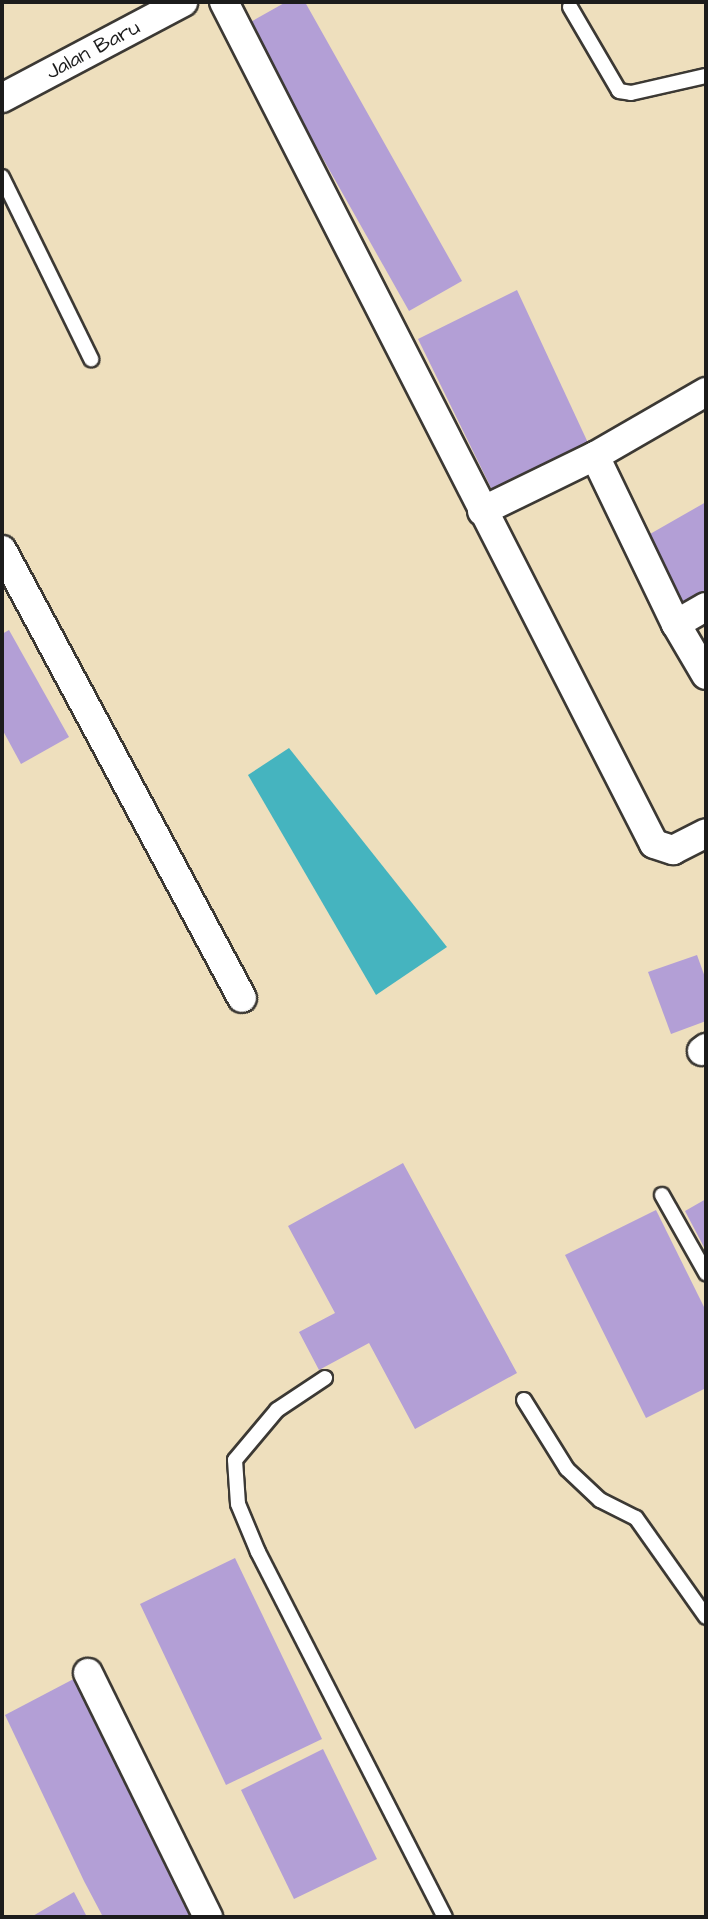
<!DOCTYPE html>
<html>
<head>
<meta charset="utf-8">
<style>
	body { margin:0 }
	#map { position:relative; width:708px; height:1919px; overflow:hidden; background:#eedfbd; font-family:"Architects Daughter",sans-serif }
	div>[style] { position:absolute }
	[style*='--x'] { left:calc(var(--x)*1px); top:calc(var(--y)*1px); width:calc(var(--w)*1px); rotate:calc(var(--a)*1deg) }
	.water>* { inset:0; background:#45b4bf }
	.building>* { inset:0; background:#b39fd6 }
	.roads { filter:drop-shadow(2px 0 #3c3934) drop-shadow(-2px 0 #3c3934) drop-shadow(0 2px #3c3934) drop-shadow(0 -2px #3c3934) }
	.service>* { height:14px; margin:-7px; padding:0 7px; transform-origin:7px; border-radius:7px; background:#fff }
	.minor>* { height:28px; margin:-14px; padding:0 14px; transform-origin:14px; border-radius:14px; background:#fff }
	span { translate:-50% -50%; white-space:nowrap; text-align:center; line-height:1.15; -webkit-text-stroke:7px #fff; paint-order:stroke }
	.street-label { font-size:21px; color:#1c1c1c }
	.frame { position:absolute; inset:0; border:4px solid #1c1c1c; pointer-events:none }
</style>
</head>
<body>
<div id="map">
	<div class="water">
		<div style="clip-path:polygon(289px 748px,447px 947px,376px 995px,248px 775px)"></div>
	</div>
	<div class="building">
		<div style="clip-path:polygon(286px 2px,305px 2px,462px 281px,409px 311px,247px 24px)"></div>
		<div style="clip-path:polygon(517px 290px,589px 445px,495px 496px,418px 339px)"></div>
		<div style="clip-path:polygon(706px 502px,706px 591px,677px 608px,643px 538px)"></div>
		<div style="clip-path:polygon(9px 630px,69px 737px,21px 764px,2px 729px,2px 634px)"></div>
		<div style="clip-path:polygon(697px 955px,706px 980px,706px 1021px,671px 1034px,648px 972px)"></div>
		<div style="clip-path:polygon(403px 1163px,517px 1373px,415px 1429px,369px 1343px,319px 1370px,299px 1332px,335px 1313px,288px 1226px)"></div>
		<div style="clip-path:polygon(706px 1199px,706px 1251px,685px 1211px)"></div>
		<div style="clip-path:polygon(656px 1210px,706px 1311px,706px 1388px,646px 1418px,565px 1255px)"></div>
		<div style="clip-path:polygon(235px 1558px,322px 1739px,226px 1785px,140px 1604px)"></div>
		<div style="clip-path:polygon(85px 1673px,205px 1917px,103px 1917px,84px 1881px,5px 1715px)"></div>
		<div style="clip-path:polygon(323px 1749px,377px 1859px,294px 1899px,241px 1790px)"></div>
		<div style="clip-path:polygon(74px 1892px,87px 1917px,31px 1917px)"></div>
	</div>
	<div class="roads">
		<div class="service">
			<div style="--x:570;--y:7;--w:97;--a:59.7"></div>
			<div style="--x:619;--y:91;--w:12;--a:9"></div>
			<div style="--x:631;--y:93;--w:77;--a:-12.8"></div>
			<div style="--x:2;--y:177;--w:203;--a:63.9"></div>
			<div style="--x:662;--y:1195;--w:90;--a:60.6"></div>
			<div style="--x:325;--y:1378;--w:58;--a:146.3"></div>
			<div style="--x:277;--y:1410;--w:65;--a:130"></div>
			<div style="--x:235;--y:1460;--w:44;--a:86.1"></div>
			<div style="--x:238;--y:1504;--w:52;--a:67.4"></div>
			<div style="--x:258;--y:1552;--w:410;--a:62.9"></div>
			<div style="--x:524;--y:1400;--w:81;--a:58.1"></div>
			<div style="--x:567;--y:1469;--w:45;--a:43.2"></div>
			<div style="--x:600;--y:1500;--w:40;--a:26.6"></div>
			<div style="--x:636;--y:1518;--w:121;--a:54.7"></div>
		</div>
		<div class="minor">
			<div style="--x:224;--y:2;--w:945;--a:62.95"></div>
			<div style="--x:654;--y:844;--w:20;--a:18"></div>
			<div style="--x:673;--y:850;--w:37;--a:-27"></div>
			<div style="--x:2;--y:98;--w:205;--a:-27.9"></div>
			<div style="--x:595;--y:456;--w:187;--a:64.3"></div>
			<div style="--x:676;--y:624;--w:59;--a:59.5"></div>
			<div style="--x:482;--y:511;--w:126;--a:-26"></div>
			<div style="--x:595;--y:456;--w:128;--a:-30"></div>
			<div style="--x:2;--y:550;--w:508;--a:61.82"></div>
			<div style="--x:676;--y:624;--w:34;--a:-30"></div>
			<div style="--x:702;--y:1051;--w:5;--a:-37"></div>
			<div style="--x:88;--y:1673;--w:272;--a:63.8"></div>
		</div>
	</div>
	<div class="street-label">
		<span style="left:93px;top:50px;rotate:-28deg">Jalan Baru</span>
	</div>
	<div class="frame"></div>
</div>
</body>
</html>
